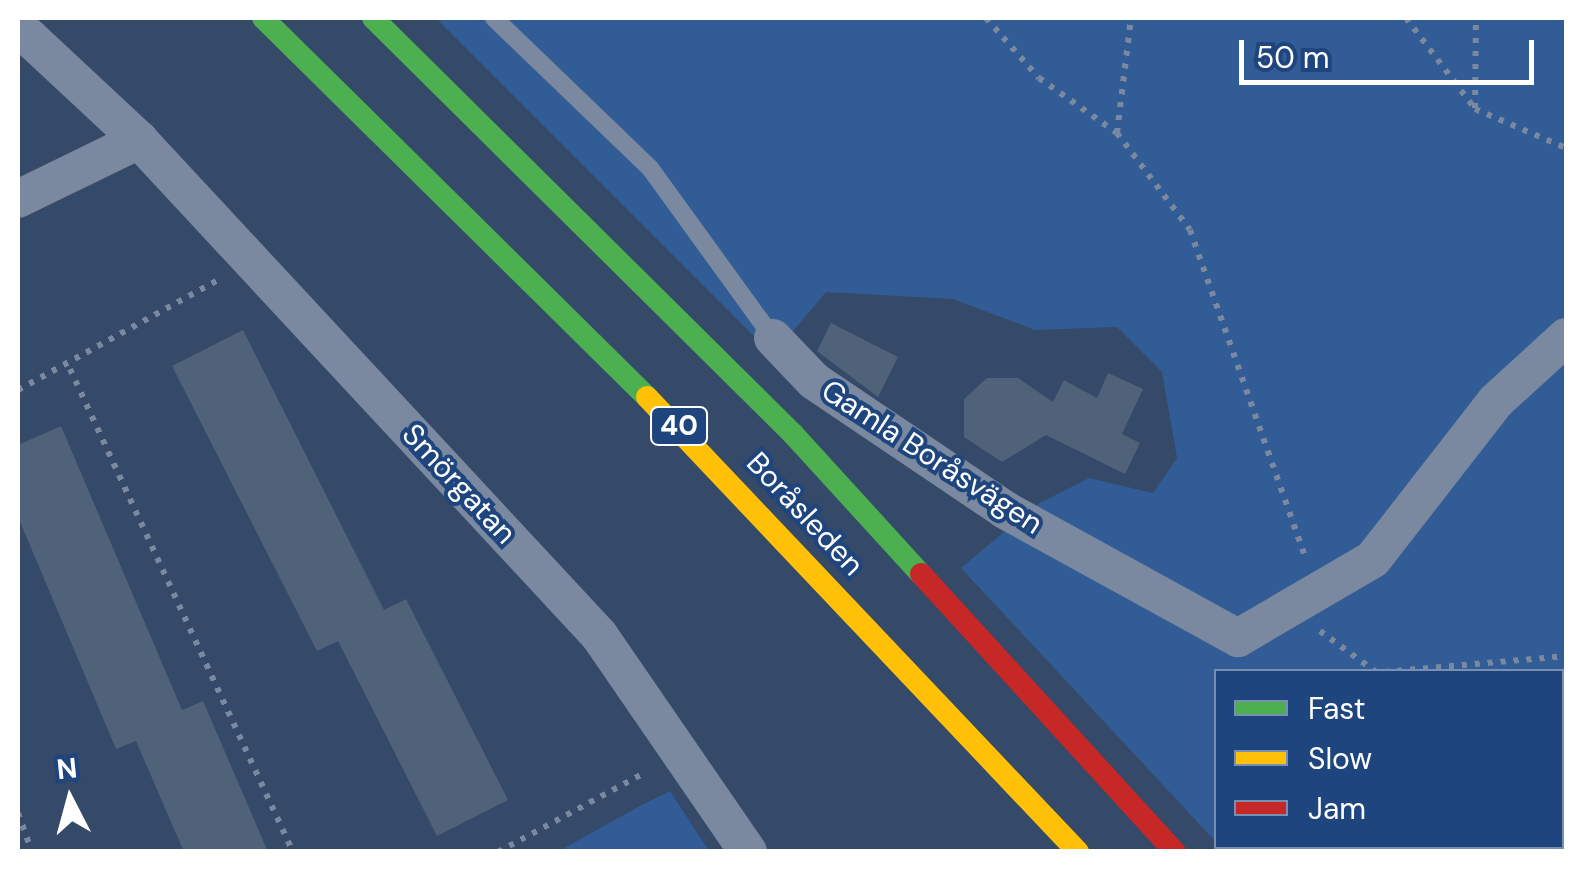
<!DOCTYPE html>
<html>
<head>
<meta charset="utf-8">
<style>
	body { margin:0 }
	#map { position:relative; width:1584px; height:869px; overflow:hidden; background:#354968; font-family:"DM Sans",sans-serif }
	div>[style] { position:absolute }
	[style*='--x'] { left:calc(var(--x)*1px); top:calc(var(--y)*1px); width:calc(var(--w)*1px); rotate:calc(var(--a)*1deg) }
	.green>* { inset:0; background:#325c95 }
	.building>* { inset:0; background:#50617a }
	.path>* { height:6px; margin-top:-3px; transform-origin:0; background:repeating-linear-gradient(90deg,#7a899f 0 5px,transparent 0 13px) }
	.lane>* { height:18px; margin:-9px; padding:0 9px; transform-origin:9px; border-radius:9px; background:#7a899f }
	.street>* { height:38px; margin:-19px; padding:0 19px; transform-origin:19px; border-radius:19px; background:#7a899f }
	.fast>* { height:22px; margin:-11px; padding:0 11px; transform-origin:11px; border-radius:11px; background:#4caf50 }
	.slow>* { height:22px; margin:-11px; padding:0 11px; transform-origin:11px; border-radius:11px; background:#ffc107 }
	.jam>* { height:22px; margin:-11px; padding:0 11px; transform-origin:11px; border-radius:11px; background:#c62828 }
	span { translate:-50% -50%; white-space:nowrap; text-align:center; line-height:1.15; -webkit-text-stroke:8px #1f457e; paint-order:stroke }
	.shield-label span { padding:2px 8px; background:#1f457e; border:2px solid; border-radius:8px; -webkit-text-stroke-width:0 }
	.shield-label { font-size:28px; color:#fff; font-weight:700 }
	.street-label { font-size:30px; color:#fff }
	.frame { position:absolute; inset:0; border:20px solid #fff; pointer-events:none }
	.legend { position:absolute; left:1214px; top:669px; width:350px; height:180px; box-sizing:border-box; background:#1f457e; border:2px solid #798fb2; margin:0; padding:12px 18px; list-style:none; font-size:30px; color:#fff }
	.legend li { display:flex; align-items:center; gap:20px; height:50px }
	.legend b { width:50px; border:2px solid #798fb2 }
	.north { position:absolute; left:20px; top:749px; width:100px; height:100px; -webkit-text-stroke:8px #1f457e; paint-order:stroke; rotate:354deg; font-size:28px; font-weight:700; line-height:40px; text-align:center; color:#fff }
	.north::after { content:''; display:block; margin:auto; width:35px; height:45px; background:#fff; clip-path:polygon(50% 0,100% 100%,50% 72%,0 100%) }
	.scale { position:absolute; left:1239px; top:40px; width:295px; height:45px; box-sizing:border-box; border:5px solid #fff; border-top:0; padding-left:12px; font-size:30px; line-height:35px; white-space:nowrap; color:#fff; -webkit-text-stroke:8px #1f457e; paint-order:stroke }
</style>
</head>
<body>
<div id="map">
	<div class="green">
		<div style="clip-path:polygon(436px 18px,1566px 18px,1566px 851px,1225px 851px,1562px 846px,1562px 672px,1216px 672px,1216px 842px,961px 568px,1038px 504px,1089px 478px,1153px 493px,1177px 458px,1162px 372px,1117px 327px,1035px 330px,953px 299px,826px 292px,773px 355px)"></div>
		<div style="clip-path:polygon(670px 791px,709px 851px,559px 851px,638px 807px)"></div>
	</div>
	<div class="building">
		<div style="clip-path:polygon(831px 323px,898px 357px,878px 397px,817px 351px)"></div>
		<div style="clip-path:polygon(243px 330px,384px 610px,406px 599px,508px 800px,437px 836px,338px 641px,317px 651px,172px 366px)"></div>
		<div style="clip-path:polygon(1108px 373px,1143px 389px,1122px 434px,1140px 443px,1125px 474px,1046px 435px,1002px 462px,964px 437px,964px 399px,987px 378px,1018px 378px,1053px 402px,1064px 380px,1097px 398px)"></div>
		<div style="clip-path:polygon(61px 426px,182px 710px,203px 701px,268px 852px,184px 852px,136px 741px,116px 749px,18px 517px,18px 445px)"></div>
	</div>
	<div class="path">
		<div style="--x:986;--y:18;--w:80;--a:48.5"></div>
		<div style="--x:1039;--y:78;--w:95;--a:35.2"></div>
		<div style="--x:1117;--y:133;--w:121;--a:53"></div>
		<div style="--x:1190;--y:230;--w:346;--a:70.6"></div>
		<div style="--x:1406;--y:18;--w:114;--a:52.8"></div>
		<div style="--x:1475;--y:109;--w:99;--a:23.2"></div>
		<div style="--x:1475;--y:108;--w:90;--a:-89.4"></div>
		<div style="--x:1117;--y:133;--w:116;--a:-83.1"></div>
		<div style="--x:70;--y:369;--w:532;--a:65.22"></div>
		<div style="--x:18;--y:390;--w:228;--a:-28.8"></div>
		<div style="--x:1320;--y:631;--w:69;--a:36.2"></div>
		<div style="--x:1384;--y:672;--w:183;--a:-5"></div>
		<div style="--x:18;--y:813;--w:41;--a:70.3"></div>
		<div style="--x:498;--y:852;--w:168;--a:-28.4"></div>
	</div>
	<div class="lane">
		<div style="--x:494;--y:18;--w:216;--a:43.9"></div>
		<div style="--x:650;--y:168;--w:210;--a:54.1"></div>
	</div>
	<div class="street">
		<div style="--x:18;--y:27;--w:166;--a:43"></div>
		<div style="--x:139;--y:140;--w:676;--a:47.1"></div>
		<div style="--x:599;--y:635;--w:263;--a:55.5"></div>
		<div style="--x:18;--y:199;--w:135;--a:-26"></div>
		<div style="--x:773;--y:338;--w:59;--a:46.4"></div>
		<div style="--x:814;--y:381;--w:230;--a:34"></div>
		<div style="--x:1005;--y:510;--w:266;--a:28.8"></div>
		<div style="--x:1238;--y:638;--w:156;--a:-30.3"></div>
		<div style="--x:1373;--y:559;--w:200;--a:-52.1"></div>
		<div style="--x:1496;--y:401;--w:95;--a:-42.4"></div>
		<div style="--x:1268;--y:852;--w:6;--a:-90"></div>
	</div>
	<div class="fast">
		<div style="--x:263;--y:18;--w:540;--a:44.62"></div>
		<div style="--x:373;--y:18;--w:591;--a:44.73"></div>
		<div style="--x:793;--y:434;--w:190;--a:47.6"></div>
	</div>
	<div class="slow">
		<div style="--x:647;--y:397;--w:627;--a:46.55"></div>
	</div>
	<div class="jam">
		<div style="--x:921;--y:574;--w:377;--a:47.6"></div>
	</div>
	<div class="shield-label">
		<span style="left:679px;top:426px">40</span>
	</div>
	<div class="street-label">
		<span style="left:932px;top:457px;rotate:33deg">Gamla Boråsvägen</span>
		<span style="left:459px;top:484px;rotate:47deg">Smörgatan</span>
		<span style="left:805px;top:514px;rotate:47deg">Boråsleden</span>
	</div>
	<div class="frame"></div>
	<ul class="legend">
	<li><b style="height:12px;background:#4caf50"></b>Fast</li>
	<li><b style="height:12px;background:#ffc107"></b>Slow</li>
	<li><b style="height:12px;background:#c62828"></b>Jam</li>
	</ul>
	<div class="north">N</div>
	<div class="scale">50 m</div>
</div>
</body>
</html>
